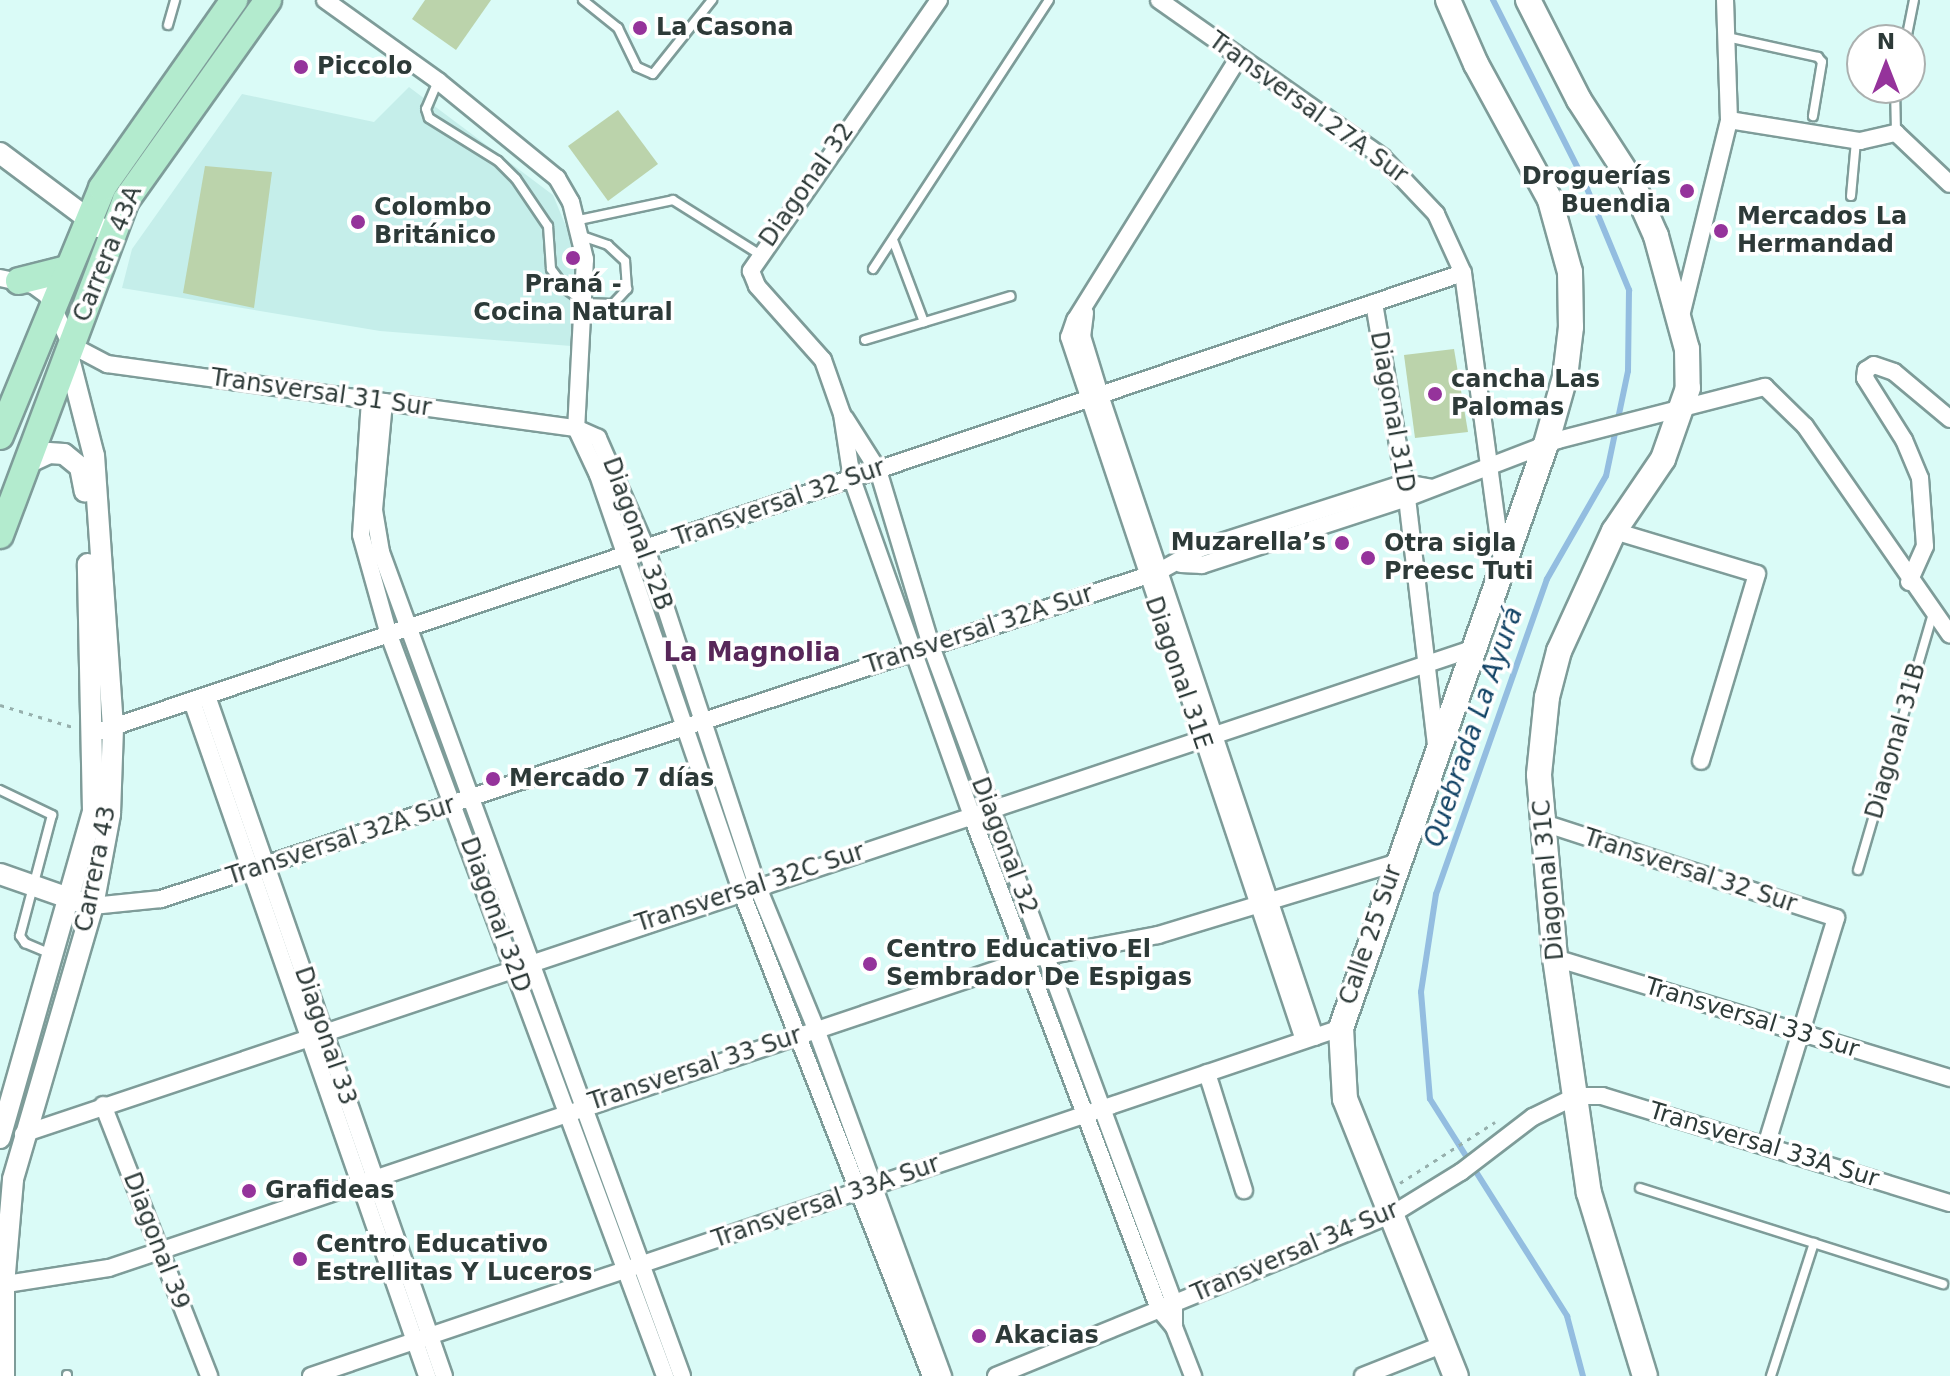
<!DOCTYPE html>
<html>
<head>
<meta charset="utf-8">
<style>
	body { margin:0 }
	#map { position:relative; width:1950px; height:1376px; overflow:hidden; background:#dafbf7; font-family:"DejaVu Sans",sans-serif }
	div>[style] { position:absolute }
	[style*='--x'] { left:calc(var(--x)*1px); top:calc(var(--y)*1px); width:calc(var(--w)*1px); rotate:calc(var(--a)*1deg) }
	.built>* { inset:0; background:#c5eeea }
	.green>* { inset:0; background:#bbd3ab }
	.stream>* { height:6px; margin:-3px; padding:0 3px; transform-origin:3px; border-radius:3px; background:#93bde0 }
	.path>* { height:3px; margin-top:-1.5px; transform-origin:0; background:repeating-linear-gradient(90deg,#96afac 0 4px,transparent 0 10px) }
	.roads { filter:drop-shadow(2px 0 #7e9c99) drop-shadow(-2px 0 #7e9c99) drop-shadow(0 2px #7e9c99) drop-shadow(0 -2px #7e9c99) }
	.service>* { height:8px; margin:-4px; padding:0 4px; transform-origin:4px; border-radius:4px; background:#fff }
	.minor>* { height:16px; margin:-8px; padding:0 8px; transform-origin:8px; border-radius:8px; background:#fff }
	.tertiary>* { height:20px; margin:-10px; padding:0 10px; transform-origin:10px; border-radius:10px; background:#fff }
	.secondary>* { height:24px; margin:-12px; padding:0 12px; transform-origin:12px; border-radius:12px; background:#fff }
	.primary>* { height:26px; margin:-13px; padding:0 13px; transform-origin:13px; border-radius:13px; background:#b3ebce }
	.dots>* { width:22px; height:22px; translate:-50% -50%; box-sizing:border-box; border:4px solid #fff; border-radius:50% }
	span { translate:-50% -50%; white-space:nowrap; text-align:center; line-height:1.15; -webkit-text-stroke:7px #fff; paint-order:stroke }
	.poi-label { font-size:24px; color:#2d3a38; font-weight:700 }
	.left { translate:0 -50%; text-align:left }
	.right { translate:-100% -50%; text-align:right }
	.street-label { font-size:24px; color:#2d3a38 }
	.neighbourhood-label { font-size:26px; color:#572759; font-weight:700 }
	.water-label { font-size:26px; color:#134466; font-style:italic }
	.north { position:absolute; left:1846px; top:24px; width:80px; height:80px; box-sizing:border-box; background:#fff; border:2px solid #abb0af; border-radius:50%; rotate:0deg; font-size:22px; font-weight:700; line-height:32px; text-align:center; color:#2d3a38 }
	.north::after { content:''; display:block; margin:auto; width:28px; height:36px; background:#95339b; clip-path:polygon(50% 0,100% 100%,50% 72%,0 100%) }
</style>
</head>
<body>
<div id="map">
	<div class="built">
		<div style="clip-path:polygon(409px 87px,553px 195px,582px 265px,571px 346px,380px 331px,122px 288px,132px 249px,242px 94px,374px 122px)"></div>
	</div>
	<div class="green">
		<div style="clip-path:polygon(425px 0,491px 0,456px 50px,412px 19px)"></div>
		<div style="clip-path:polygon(618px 110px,658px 164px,608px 201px,568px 146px)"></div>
		<div style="clip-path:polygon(205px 166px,272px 172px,254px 308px,183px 293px)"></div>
		<div style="clip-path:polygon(1454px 349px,1468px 432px,1415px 438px,1404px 355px)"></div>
	</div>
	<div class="stream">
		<div style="--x:1493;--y:0;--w:195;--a:63.2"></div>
		<div style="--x:1581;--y:174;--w:126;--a:67.5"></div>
		<div style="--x:1629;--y:290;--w:81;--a:90.7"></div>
		<div style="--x:1628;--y:371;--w:107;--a:101.8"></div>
		<div style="--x:1606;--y:476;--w:119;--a:119.8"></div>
		<div style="--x:1547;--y:579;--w:334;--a:109.4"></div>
		<div style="--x:1436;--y:894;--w:99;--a:98.7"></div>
		<div style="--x:1421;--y:992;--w:107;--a:85.2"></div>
		<div style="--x:1430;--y:1099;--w:257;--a:57.7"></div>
		<div style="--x:1567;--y:1316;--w:62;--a:75.1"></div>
	</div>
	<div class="path">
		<div style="--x:0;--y:705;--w:76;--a:16.8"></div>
		<div style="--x:1400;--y:1183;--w:113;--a:-32.7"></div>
	</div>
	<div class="roads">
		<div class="service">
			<div style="--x:583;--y:0;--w:45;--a:38.7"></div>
			<div style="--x:618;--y:28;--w:43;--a:64"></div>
			<div style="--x:637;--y:67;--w:17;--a:24"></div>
			<div style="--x:653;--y:74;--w:95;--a:-51.4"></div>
			<div style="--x:168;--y:25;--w:26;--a:-74"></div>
			<div style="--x:1727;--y:37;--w:93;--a:12.4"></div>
			<div style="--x:1818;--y:57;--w:6;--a:51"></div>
			<div style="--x:1822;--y:62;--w:55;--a:99.5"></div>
			<div style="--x:1906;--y:40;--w:41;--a:-78.7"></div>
			<div style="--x:438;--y:81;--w:30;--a:113"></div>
			<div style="--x:426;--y:109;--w:9;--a:72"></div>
			<div style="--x:429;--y:118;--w:81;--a:31.9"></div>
			<div style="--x:498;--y:161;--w:25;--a:45"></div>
			<div style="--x:516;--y:179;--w:57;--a:55.8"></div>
			<div style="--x:548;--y:226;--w:43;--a:86"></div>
			<div style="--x:551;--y:269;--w:25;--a:53"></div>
			<div style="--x:566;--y:289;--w:24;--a:36"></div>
			<div style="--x:585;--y:303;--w:28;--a:2"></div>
			<div style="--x:613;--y:304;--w:21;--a:-47"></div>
			<div style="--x:627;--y:289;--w:28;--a:-94"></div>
			<div style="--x:625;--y:261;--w:23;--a:-137"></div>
			<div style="--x:608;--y:245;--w:28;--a:-161"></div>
			<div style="--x:1895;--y:88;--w:45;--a:88.7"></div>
			<div style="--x:1851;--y:196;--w:55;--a:-84.8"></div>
			<div style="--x:579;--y:220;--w:96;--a:-12"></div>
			<div style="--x:673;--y:200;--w:102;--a:32.1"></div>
			<div style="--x:893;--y:240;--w:88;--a:69.3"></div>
			<div style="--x:873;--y:269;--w:321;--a:-56.8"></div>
			<div style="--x:865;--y:340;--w:152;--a:-16.8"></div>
			<div style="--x:0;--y:790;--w:58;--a:25.7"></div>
			<div style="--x:52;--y:815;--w:125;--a:104.8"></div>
			<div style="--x:20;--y:936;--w:9;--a:54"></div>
			<div style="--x:25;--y:943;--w:28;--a:23"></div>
			<div style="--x:1858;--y:870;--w:268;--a:-73.7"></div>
			<div style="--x:1640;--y:1188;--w:318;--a:17.6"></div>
			<div style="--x:67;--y:1375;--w:1;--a:90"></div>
			<div style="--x:1771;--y:1376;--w:140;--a:-72.1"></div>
		</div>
		<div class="minor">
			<div style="--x:325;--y:0;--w:139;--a:35.6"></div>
			<div style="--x:438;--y:81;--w:154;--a:39.2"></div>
			<div style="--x:557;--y:178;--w:28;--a:60"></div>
			<div style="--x:571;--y:202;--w:59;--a:76.2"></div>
			<div style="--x:585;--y:259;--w:169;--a:93"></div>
			<div style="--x:576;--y:428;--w:52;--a:64.9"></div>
			<div style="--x:598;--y:475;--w:440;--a:71"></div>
			<div style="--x:741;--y:891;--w:521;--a:68.61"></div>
			<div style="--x:939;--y:0;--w:330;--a:124.8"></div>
			<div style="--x:751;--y:271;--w:16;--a:68"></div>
			<div style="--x:757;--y:286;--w:99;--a:48.3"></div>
			<div style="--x:823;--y:360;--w:57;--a:70.6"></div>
			<div style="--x:842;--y:414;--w:66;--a:81.3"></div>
			<div style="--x:852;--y:479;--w:356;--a:70.4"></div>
			<div style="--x:971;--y:814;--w:529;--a:69.2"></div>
			<div style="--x:1159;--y:1309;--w:23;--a:50"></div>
			<div style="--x:1159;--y:0;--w:273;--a:35.1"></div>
			<div style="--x:1382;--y:157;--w:79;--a:46.5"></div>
			<div style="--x:1436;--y:214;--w:65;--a:65.4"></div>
			<div style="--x:1463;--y:273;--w:290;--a:82.3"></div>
			<div style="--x:1239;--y:57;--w:310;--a:121.9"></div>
			<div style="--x:1075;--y:320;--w:18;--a:109"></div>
			<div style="--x:1069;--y:337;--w:741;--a:71.52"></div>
			<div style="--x:1729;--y:120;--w:133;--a:9.1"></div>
			<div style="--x:1860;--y:141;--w:37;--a:-13"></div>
			<div style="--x:1896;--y:133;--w:74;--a:43.4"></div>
			<div style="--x:0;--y:278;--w:34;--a:12"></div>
			<div style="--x:33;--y:285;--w:17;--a:36"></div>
			<div style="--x:47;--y:295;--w:55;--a:64.4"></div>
			<div style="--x:71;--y:345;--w:41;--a:27.8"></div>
			<div style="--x:107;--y:364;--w:473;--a:7.8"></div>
			<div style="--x:576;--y:428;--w:24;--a:24"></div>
			<div style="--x:598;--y:438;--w:120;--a:66.4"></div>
			<div style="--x:646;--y:548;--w:355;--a:71.8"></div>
			<div style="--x:757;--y:885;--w:156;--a:67.7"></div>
			<div style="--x:816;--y:1029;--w:370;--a:69.9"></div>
			<div style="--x:1374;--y:303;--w:198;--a:80.4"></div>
			<div style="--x:1407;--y:498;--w:250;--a:83.3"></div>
			<div style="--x:1085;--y:313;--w:23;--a:97"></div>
			<div style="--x:1082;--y:336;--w:62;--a:73"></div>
			<div style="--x:1100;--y:395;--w:677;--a:71.48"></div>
			<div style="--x:1681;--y:316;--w:202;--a:-76.2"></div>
			<div style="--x:1729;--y:120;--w:120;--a:-91.9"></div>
			<div style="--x:370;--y:400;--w:135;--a:93.8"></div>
			<div style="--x:361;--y:535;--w:104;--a:74.4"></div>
			<div style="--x:389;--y:635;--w:791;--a:69.57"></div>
			<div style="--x:384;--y:402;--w:108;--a:95.3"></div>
			<div style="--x:374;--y:510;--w:43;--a:80.5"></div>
			<div style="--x:381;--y:552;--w:877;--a:69.93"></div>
			<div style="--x:845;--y:418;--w:62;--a:57.6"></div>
			<div style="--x:878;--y:470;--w:184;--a:73.2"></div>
			<div style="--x:931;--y:646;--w:700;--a:69.7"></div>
			<div style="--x:1174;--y:1303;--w:24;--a:90"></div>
			<div style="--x:1174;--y:1327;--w:53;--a:68.8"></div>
			<div style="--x:1614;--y:531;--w:149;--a:16.7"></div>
			<div style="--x:1757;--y:574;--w:195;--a:106.7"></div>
			<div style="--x:1181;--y:564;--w:21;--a:3"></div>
			<div style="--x:1202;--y:565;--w:216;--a:-18.1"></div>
			<div style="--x:1407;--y:498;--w:162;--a:-21"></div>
			<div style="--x:1558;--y:440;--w:214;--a:-14.4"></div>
			<div style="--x:1765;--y:387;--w:56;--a:44.3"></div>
			<div style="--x:1805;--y:426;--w:254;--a:55.2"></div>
			<div style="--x:1909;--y:582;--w:39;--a:-66"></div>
			<div style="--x:1925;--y:546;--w:68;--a:-94.2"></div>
			<div style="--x:1920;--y:478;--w:41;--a:-112.8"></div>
			<div style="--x:1904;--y:440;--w:73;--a:-122.2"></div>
			<div style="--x:1865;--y:378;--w:8;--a:-83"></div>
			<div style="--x:1866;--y:370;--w:9;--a:-32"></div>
			<div style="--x:1874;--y:365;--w:21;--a:19"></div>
			<div style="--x:1894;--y:372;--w:73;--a:40"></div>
			<div style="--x:207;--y:696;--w:720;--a:70.79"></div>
			<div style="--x:192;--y:701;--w:715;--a:70.8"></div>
			<div style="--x:95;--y:733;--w:1443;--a:-18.59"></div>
			<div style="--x:1544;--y:823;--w:307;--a:18"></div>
			<div style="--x:1836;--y:918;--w:238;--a:107.1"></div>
			<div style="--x:93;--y:906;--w:68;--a:-5.9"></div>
			<div style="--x:161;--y:899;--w:1049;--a:-18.16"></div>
			<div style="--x:1158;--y:572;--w:47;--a:-29.3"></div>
			<div style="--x:1199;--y:549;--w:215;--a:-17.8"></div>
			<div style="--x:1404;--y:483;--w:27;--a:10"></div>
			<div style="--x:1555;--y:958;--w:413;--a:16.9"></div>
			<div style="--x:1207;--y:1073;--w:123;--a:72.5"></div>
			<div style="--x:103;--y:1105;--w:291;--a:68.6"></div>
			<div style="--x:23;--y:1134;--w:1534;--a:-18.51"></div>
			<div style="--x:0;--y:1285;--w:110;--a:-8.9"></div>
			<div style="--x:109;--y:1268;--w:966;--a:-18.58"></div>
			<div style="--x:1025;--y:960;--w:135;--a:-10.6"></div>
			<div style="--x:1158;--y:935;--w:248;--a:-16.9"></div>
			<div style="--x:311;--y:1376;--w:1087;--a:-18.67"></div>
			<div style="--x:996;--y:1376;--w:427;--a:-22.2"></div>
			<div style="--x:1391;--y:1215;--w:82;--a:-31.6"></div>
			<div style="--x:1461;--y:1172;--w:91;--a:-37.4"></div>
			<div style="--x:1533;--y:1117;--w:48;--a:-26"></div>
			<div style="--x:1576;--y:1096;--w:26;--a:0"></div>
			<div style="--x:1602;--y:1096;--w:364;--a:17.1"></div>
			<div style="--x:1363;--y:1376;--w:87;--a:-21.6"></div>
		</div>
		<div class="tertiary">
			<div style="--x:0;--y:153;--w:124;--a:36.8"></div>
			<div style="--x:28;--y:463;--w:23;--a:-25"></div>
			<div style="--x:49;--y:453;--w:15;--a:4"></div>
			<div style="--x:64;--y:454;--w:21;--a:39"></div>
			<div style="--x:80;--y:467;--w:25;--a:79"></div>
			<div style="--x:0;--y:874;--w:88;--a:19.3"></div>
			<div style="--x:0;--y:1138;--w:340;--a:-74.1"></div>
			<div style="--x:93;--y:811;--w:247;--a:-91.2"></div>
			<div style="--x:4;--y:1376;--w:91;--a:-90"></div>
			<div style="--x:4;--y:1285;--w:106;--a:-85.1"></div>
			<div style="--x:13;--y:1179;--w:284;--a:-73.7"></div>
			<div style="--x:93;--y:906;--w:94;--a:-79.5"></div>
			<div style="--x:110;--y:814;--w:87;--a:-88"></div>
			<div style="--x:113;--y:727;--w:272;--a:-94"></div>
			<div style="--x:94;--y:456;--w:104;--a:-104.4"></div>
		</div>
		<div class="secondary">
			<div style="--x:1448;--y:0;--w:70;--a:66.4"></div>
			<div style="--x:1476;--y:64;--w:155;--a:61.4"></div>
			<div style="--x:1550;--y:200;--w:75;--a:74.5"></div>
			<div style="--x:1570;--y:272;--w:55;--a:89"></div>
			<div style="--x:1571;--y:327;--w:50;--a:96.8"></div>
			<div style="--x:1565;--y:377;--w:70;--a:105.8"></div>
			<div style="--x:1546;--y:444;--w:619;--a:109.34"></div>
			<div style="--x:1341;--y:1028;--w:71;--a:86.8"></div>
			<div style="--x:1345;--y:1099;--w:298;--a:68.2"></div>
			<div style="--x:1528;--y:0;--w:112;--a:63"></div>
			<div style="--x:1579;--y:100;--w:98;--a:57.1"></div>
			<div style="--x:1632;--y:182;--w:59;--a:66"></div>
			<div style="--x:1656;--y:236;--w:117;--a:74.7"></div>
			<div style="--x:1687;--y:349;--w:39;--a:89"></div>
			<div style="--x:1688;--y:388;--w:75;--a:109.4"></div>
			<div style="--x:1663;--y:459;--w:87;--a:124.2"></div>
			<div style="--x:1614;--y:531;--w:132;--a:114.6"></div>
			<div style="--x:1559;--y:651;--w:48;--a:104.6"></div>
			<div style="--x:1547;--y:697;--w:78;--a:95.9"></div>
			<div style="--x:1539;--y:775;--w:184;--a:85"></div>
			<div style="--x:1555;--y:958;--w:237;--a:81.8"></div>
			<div style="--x:1589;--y:1193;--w:191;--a:73"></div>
		</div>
		<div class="primary">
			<div style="--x:19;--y:281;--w:49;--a:-14"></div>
			<div style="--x:0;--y:436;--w:268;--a:-67.6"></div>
			<div style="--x:102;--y:188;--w:230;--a:-54.9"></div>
			<div style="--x:0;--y:535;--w:358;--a:-69.4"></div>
			<div style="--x:126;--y:200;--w:245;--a:-54.6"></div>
		</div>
	</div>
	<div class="dots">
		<div style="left:640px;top:28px;background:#95339b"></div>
		<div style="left:301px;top:67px;background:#95339b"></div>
		<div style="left:1687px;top:191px;background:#95339b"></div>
		<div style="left:358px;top:222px;background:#95339b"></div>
		<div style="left:1721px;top:231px;background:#95339b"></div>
		<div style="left:573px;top:258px;background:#95339b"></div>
		<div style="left:1435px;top:394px;background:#95339b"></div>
		<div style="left:1342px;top:543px;background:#95339b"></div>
		<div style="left:1368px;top:558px;background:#95339b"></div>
		<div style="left:493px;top:779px;background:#95339b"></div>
		<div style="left:870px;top:964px;background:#95339b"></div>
		<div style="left:249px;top:1191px;background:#95339b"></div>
		<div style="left:300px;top:1259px;background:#95339b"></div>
		<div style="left:979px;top:1336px;background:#95339b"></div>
	</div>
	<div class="poi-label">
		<span class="left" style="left:656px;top:28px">La Casona</span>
		<span class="left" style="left:317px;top:67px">Piccolo</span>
		<span class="right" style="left:1671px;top:191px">Droguerías<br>Buendia</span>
		<span class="left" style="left:374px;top:222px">Colombo<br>Británico</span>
		<span class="left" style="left:1737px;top:231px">Mercados La<br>Hermandad</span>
		<span style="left:573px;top:299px">Praná -<br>Cocina Natural</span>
		<span class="left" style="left:1451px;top:394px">cancha Las<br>Palomas</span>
		<span class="right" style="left:1326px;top:543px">Muzarella’s</span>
		<span class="left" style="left:1384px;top:558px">Otra sigla<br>Preesc Tuti</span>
		<span class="left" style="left:509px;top:779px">Mercado 7 días</span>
		<span class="left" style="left:886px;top:964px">Centro Educativo El<br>Sembrador De Espigas</span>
		<span class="left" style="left:265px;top:1191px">Grafideas</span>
		<span class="left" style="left:316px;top:1259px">Centro Educativo<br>Estrellitas Y Luceros</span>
		<span class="left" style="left:995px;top:1336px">Akacias</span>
	</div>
	<div class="street-label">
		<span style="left:1308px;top:108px;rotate:36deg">Transversal 27A Sur</span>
		<span style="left:807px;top:185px;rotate:-55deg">Diagonal 32</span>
		<span style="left:108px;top:254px;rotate:-68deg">Carrera 43A</span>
		<span style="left:321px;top:393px;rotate:8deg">Transversal 31 Sur</span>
		<span style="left:1392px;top:412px;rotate:80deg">Diagonal 31D</span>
		<span style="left:779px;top:503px;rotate:-19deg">Transversal 32 Sur</span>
		<span style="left:637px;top:534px;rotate:70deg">Diagonal 32B</span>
		<span style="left:979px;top:630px;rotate:-18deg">Transversal 32A Sur</span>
		<span style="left:1178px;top:673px;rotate:71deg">Diagonal 31E</span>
		<span style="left:1896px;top:741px;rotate:-74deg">Diagonal 31B</span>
		<span style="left:341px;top:841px;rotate:-18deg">Transversal 32A Sur</span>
		<span style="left:1004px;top:846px;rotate:69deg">Diagonal 32</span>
		<span style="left:96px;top:869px;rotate:-79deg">Carrera 43</span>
		<span style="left:1690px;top:871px;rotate:18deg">Transversal 32 Sur</span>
		<span style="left:1549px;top:880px;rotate:-95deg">Diagonal 31C</span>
		<span style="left:750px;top:888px;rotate:-18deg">Transversal 32C Sur</span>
		<span style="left:495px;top:915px;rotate:70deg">Diagonal 32D</span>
		<span style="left:1371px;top:935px;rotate:-71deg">Calle 25 Sur</span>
		<span style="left:1752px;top:1018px;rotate:17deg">Transversal 33 Sur</span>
		<span style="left:325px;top:1036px;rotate:71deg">Diagonal 33</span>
		<span style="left:695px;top:1069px;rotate:-18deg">Transversal 33 Sur</span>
		<span style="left:1764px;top:1145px;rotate:17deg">Transversal 33A Sur</span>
		<span style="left:826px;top:1202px;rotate:-19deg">Transversal 33A Sur</span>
		<span style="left:156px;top:1241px;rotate:69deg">Diagonal 39</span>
		<span style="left:1295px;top:1252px;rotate:-23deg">Transversal 34 Sur</span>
	</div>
	<div class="neighbourhood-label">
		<span style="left:752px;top:653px">La Magnolia</span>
	</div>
	<div class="water-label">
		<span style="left:1474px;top:727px;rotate:-71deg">Quebrada La Ayurá</span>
	</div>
	<div class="north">N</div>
</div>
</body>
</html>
